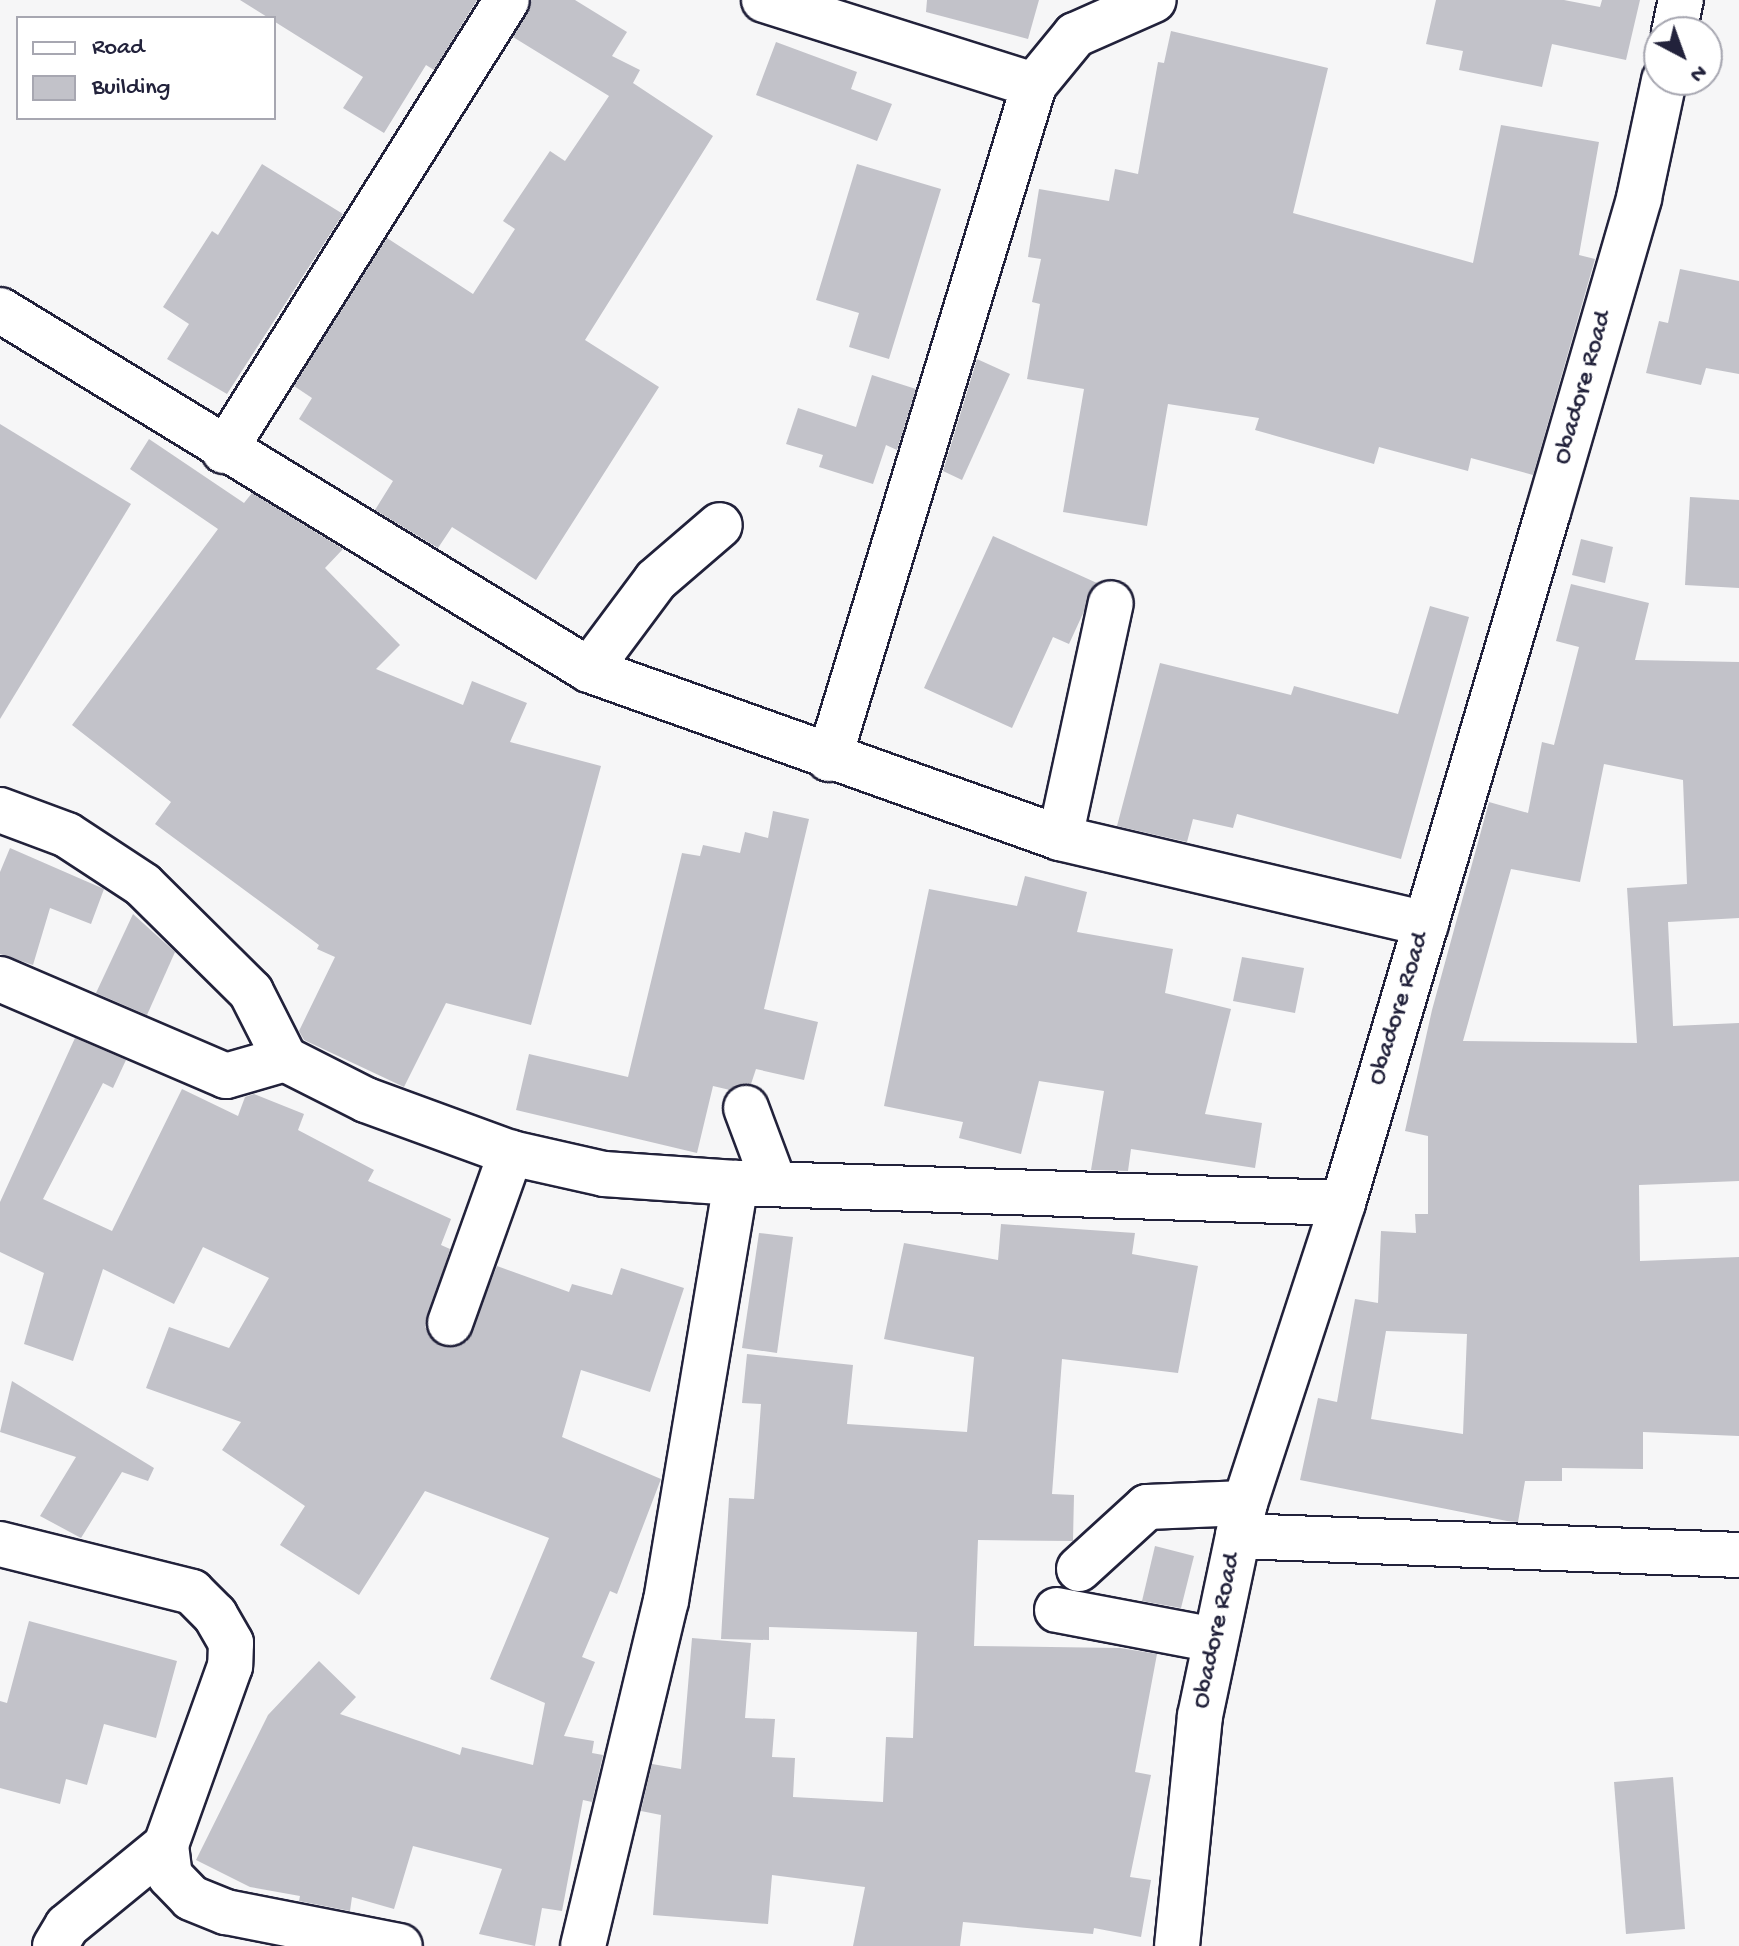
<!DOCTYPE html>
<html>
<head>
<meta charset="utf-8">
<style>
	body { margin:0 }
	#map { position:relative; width:1739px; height:1946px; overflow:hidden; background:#f6f6f7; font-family:"Gochi Hand",sans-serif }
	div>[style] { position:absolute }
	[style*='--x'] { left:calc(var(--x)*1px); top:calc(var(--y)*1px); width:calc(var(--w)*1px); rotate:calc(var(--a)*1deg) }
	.building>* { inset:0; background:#c2c2c9 }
	.roads { filter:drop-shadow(2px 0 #22223b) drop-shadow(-2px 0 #22223b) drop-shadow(0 2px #22223b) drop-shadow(0 -2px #22223b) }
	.minor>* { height:44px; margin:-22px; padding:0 22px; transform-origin:22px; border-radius:22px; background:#fff }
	span { translate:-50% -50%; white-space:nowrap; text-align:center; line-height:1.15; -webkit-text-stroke:7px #fff; paint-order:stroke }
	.street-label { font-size:26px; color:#22223b }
	.legend { position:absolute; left:16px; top:16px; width:260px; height:104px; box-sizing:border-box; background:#fff; border:2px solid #a7a7b1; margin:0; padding:10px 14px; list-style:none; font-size:24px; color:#22223b }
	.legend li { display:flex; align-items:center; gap:16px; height:40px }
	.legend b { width:40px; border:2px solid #a7a7b1 }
	.north { position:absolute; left:1643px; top:16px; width:80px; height:80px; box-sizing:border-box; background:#fff; border:2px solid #a7a7b1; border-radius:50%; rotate:139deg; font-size:22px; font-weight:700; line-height:32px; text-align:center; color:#22223b }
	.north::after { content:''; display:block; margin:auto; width:28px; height:36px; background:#22223b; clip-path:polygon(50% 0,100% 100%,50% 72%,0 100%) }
</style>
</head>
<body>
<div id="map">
	<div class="building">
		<div style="clip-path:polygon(240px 0,477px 0,434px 70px,426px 65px,384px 133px,343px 108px,363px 77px)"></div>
		<div style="clip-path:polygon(532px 0,575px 0,627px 32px,612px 56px,640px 70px,633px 83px,713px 136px,585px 340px,659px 387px,536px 580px,452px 527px,438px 548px,375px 510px,393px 481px,299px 419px,312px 398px,294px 386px,387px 238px,473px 294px,515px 229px,503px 221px,550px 151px,565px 161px,609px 96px,513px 37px)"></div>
		<div style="clip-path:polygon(927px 0,1039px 0,1028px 39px,926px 12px)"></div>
		<div style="clip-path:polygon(1436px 0,1564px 0,1600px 7px,1602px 0,1640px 0,1626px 60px,1552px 44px,1542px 87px,1459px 70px,1463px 51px,1426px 44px)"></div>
		<div style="clip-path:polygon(1171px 31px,1328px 68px,1293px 213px,1473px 263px,1501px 125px,1599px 142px,1579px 255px,1595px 259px,1533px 475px,1471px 458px,1468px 471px,1379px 447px,1374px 464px,1255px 430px,1259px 418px,1168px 404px,1147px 526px,1063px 512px,1084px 389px,1027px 379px,1040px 304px,1032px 302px,1041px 259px,1028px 257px,1039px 189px,1109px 201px,1115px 169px,1138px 174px,1158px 62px,1164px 63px)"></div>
		<div style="clip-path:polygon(776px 42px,857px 72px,851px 89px,892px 104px,877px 141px,756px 95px)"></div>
		<div style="clip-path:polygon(262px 164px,343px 214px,227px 394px,167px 359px,189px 324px,163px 307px,212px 231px,218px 235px)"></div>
		<div style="clip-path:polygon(857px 164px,941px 189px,889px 359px,849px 347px,859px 313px,816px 300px)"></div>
		<div style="clip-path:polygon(1680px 269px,1739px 281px,1739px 374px,1706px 368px,1701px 385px,1646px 373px,1659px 321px,1668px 323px)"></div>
		<div style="clip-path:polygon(977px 359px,1010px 374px,962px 480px,943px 471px)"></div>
		<div style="clip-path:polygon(872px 375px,916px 389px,897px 450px,886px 445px,873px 484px,819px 467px,823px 455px,786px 444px,798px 408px,856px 427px)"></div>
		<div style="clip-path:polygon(0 424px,131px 504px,0 719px)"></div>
		<div style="clip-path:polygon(149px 439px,244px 503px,252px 493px,343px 549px,325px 568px,400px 645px,376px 669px,463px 705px,472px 681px,527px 703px,510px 742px,601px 766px,531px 1025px,446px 1003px,404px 1087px,304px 1040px,299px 1031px,335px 957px,317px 949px,319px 945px,155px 824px,171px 802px,72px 725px,218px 529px,130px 469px)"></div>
		<div style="clip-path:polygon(1690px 497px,1739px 500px,1739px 588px,1685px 585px)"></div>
		<div style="clip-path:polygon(993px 536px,1097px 583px,1069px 644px,1053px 637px,1012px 728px,924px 688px)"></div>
		<div style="clip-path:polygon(1581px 539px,1613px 547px,1605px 583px,1572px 575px)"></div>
		<div style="clip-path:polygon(evenodd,1571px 584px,1649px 603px,1635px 660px,1739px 662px,1739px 918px,1668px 922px,1673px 1026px,1739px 1023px,1739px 1181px,1639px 1185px,1640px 1261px,1739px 1257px,1739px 1436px,1643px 1432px,1643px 1469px,1562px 1468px,1562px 1481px,1525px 1481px,1518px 1522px,1507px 1521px,1300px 1480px,1318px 1398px,1337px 1402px,1355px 1299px,1378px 1303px,1381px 1231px,1416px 1233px,1415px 1214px,1428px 1214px,1428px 1136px,1405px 1131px,1432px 1010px,1489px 802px,1528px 813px,1542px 742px,1554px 745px,1579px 647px,1556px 641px,1571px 584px,1604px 764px,1683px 780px,1687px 884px,1627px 888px,1637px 1043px,1463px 1041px,1511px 869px,1580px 882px,1604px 764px,1571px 584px,1386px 1331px,1467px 1334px,1463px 1434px,1371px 1419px,1386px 1331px)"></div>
		<div style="clip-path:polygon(1430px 606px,1469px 617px,1401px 859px,1237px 814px,1233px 828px,1193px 819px,1187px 842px,1117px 826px,1160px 663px,1291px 695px,1294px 686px,1398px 714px)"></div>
		<div style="clip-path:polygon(773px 811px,809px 819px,764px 1009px,818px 1022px,804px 1080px,756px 1069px,751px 1084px,730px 1090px,713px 1086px,697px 1153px,516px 1110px,529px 1054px,628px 1077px,682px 853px,700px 856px,703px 845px,740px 853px,745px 832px,768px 838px)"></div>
		<div style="clip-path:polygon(10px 848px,104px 889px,91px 924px,50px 908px,33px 965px,0 954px,0 872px)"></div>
		<div style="clip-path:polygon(1025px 876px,1087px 892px,1077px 932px,1173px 949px,1165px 993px,1231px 1009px,1205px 1114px,1262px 1123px,1255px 1168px,1131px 1149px,1128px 1171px,1091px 1170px,1104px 1091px,1039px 1081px,1021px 1154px,959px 1138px,963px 1122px,884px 1106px,929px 889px,1017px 906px)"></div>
		<div style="clip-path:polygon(133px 914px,175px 952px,147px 1015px,96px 993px)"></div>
		<div style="clip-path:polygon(1242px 957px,1304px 968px,1295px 1013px,1233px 1001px)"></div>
		<div style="clip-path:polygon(75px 1038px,126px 1060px,113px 1088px,103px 1083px,43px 1199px,112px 1231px,182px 1089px,238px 1116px,245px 1097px,254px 1094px,304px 1114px,298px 1130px,374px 1170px,368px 1181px,451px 1219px,441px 1245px,450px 1249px,425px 1327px,441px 1346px,467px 1342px,497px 1266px,569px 1292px,572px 1284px,612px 1295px,621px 1268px,684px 1288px,650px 1392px,581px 1370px,562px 1437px,661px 1479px,617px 1594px,610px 1591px,582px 1657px,595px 1662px,564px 1736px,594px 1741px,592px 1753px,603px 1755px,592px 1802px,583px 1800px,562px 1911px,542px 1908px,535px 1946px,479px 1934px,502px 1869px,413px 1846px,394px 1909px,352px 1897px,350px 1911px,299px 1901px,300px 1896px,250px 1887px,196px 1860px,268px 1715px,319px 1661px,356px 1697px,340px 1714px,460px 1755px,462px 1747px,533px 1765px,545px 1703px,490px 1679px,549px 1538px,425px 1491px,359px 1595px,280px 1545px,305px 1506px,222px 1450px,241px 1422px,146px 1388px,169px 1327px,229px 1348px,269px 1278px,203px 1247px,174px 1304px,103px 1269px,73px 1361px,24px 1344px,44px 1273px,0 1252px,0 1202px)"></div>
		<div style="clip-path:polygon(1001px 1224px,1135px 1233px,1132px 1254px,1198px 1266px,1178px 1373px,1062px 1359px,1052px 1494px,1074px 1495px,1073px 1541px,978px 1540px,974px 1646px,1120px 1648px,1157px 1654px,1135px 1772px,1151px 1775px,1130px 1877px,1151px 1880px,1141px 1937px,1094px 1928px,1093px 1934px,963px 1922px,960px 1946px,853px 1946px,865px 1887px,772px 1875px,768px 1924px,653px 1915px,661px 1815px,641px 1811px,652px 1764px,681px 1769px,692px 1638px,751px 1643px,745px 1718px,775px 1719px,772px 1757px,795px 1758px,793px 1797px,883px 1802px,886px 1737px,913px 1738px,917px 1632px,769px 1627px,769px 1640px,721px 1639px,729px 1498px,754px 1499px,761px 1404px,742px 1403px,747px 1354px,853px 1365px,847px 1424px,967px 1432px,974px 1357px,884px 1339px,904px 1243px,998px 1260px)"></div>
		<div style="clip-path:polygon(759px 1233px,793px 1237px,777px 1353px,742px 1348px)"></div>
		<div style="clip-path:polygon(12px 1381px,154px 1468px,148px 1481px,122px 1472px,81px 1538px,40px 1516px,76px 1457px,0 1432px)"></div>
		<div style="clip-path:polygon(1155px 1546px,1194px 1556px,1181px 1608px,1142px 1601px)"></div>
		<div style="clip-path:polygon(29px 1621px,177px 1661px,156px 1738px,104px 1724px,87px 1785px,66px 1779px,60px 1804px,0 1788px,0 1701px,7px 1703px)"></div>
		<div style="clip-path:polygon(1673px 1777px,1685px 1929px,1626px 1934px,1614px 1782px)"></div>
	</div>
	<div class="roads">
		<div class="minor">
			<div style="--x:764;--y:0;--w:283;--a:17.5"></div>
			<div style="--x:1674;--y:32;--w:33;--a:-78"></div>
			<div style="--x:0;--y:310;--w:690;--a:31.43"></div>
			<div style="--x:589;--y:670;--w:500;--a:19.63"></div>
			<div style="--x:1060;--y:838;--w:376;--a:13.2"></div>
			<div style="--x:224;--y:451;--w:532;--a:-57.89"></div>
			<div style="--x:589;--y:670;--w:112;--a:-53.3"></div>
			<div style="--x:656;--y:580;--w:84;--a:-40.7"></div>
			<div style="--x:829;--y:759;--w:704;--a:-73.08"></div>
			<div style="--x:1034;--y:85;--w:65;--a:-50.6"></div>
			<div style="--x:1075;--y:35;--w:86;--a:-23.9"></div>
			<div style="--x:0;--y:810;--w:72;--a:20.5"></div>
			<div style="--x:67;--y:835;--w:91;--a:33.3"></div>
			<div style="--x:143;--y:885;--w:152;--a:44.7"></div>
			<div style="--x:251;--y:992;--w:75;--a:63.1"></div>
			<div style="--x:285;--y:1059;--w:91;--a:26.8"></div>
			<div style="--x:366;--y:1100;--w:154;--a:20.1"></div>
			<div style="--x:511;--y:1153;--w:95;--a:12.7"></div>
			<div style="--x:604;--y:1174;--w:132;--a:3.9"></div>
			<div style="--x:736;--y:1183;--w:607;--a:1.89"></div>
			<div style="--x:1060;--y:838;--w:240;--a:-77.8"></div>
			<div style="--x:0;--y:979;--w:246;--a:23.2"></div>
			<div style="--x:226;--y:1076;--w:61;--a:-16.1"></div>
			<div style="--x:746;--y:1108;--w:80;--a:69.5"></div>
			<div style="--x:450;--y:1323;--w:181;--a:-70.3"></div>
			<div style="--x:1238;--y:1536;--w:501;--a:2.17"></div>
			<div style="--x:0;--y:1544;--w:198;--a:14"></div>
			<div style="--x:192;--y:1592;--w:33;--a:45"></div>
			<div style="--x:215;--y:1615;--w:32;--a:60"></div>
			<div style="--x:231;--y:1643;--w:23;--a:92"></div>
			<div style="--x:230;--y:1666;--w:190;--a:109.7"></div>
			<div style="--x:166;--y:1845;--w:31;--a:83"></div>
			<div style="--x:170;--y:1876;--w:30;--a:46"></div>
			<div style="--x:191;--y:1898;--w:38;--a:22"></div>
			<div style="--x:226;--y:1912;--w:177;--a:11.1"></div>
			<div style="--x:1079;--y:1569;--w:92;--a:-42.4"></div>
			<div style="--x:1147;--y:1507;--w:98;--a:-2.3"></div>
			<div style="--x:1057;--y:1610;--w:160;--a:10.8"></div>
			<div style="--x:55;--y:1946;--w:23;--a:-59"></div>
			<div style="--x:67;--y:1926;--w:128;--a:-39.3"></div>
			<div style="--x:583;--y:1946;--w:355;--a:-76.5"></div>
			<div style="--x:666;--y:1601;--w:424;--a:-80.5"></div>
			<div style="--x:1177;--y:1946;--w:231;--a:-84.3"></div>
			<div style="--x:1200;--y:1716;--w:218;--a:-78.1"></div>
			<div style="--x:1245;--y:1503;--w:316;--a:-71.9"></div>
			<div style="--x:1343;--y:1203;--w:721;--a:-73.48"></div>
			<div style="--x:1548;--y:512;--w:327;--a:-73.8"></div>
			<div style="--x:1639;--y:198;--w:121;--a:-78"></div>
		</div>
	</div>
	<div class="street-label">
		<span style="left:1584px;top:388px;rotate:-74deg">Obadore Road</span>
		<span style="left:1400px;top:1009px;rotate:-73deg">Obadore Road</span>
		<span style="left:1218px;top:1631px;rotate:-78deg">Obadore Road</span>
	</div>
	<ul class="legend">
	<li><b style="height:10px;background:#fff"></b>Road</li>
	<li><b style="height:22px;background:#c2c2c9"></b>Building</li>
	</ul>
	<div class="north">N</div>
</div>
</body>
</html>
